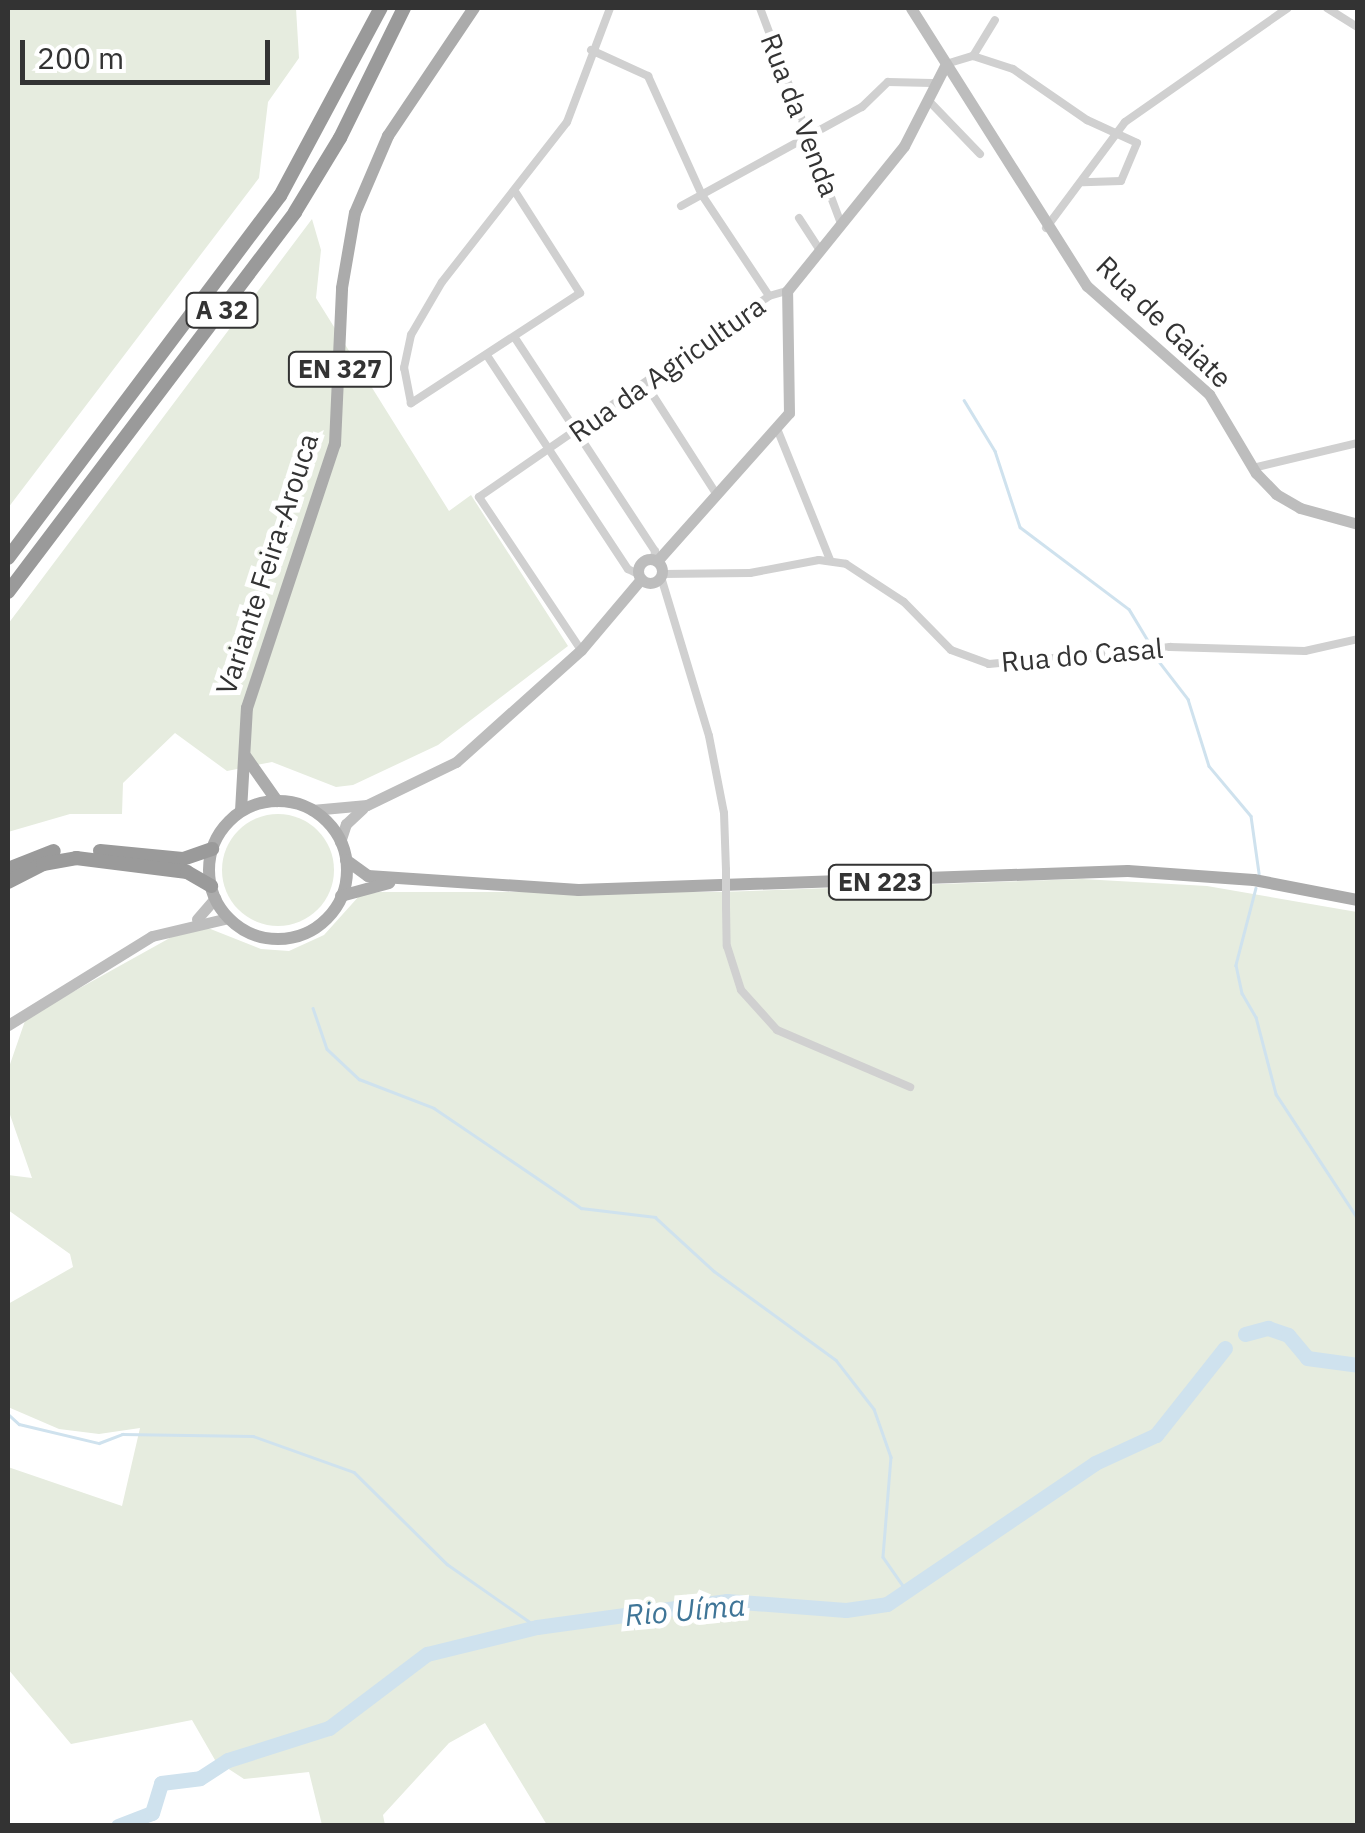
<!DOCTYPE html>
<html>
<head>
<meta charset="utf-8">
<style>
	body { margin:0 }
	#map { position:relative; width:1365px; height:1833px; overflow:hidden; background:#fff; font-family:"IBM Plex Sans",sans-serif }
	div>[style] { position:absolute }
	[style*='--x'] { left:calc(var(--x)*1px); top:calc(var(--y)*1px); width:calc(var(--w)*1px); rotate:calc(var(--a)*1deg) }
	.green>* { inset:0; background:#e6ecdf }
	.round { border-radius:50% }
	.stream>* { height:2.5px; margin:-1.25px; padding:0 1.25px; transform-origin:1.25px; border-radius:1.25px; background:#cfe2ee }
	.river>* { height:15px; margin:-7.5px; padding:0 7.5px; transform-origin:7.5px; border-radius:7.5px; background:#cfe2ee }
	.street>* { height:8px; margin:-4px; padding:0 4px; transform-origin:4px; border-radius:4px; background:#d0d0d0 }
	.secondary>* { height:11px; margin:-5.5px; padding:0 5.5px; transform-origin:5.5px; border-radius:5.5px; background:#bdbdbd }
	.secondary>.ring { margin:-5.5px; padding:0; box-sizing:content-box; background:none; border:11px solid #bdbdbd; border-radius:50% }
	.primary>* { height:12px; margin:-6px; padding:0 6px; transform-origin:6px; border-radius:6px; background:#ababab }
	.primary>.ring { margin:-6px; padding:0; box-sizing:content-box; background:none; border:12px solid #ababab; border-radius:50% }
	.highway>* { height:14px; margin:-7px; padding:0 7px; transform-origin:7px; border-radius:7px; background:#9a9a9a }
	.street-bridge>* { height:8px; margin:-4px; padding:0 4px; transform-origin:4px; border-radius:4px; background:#d0d0d0 }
	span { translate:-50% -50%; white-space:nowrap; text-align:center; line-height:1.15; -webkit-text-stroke:10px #fff; paint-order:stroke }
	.shield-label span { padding:2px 8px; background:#fff; border:2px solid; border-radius:8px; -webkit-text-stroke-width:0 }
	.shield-label { font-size:25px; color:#333; font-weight:700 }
	.street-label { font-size:28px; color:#333 }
	.water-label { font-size:30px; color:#3f7597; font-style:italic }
	.frame { position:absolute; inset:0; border:10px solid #333; pointer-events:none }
	.scale { position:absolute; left:20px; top:40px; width:250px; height:45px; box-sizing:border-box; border:5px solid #333; border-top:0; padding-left:12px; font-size:30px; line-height:35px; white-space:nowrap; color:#333; -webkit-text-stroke:8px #fff; paint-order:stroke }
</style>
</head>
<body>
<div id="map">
	<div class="green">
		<div style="clip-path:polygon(8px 8px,296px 8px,299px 58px,268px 102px,259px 178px,8px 508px)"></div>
		<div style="clip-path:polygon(312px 219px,321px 250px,316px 298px,449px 511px,471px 495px,568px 646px,438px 745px,353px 785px,336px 787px,272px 762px,227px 771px,175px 733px,123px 783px,122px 814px,70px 814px,8px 832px,8px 624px)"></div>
		<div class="round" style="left:222px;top:814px;width:112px;height:112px"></div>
		<div style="clip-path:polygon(1082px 879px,1207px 886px,1357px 912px,1357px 1825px,547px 1825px,485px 1723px,449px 1743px,383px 1815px,385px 1825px,322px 1825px,309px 1772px,244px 1779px,215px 1760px,192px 1720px,71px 1744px,8px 1669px,8px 1467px,122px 1506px,140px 1428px,99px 1434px,59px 1429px,8px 1407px,8px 1304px,73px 1267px,70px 1254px,8px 1210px,8px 1175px,32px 1178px,8px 1109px,8px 1070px,26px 1018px,177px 934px,208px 928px,261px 949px,289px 951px,324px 935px,360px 895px,379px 892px,720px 892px)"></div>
	</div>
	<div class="stream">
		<div style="--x:964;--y:400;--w:60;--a:58.7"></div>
		<div style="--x:995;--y:451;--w:80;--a:71.8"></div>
		<div style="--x:1020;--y:527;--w:136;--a:37"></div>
		<div style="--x:1129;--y:609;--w:39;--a:59"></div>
		<div style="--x:1154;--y:655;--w:56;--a:52.3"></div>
		<div style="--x:1188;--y:699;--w:70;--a:72.6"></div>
		<div style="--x:1209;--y:766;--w:65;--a:50"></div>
		<div style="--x:1251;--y:816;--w:58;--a:82"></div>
		<div style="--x:1256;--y:888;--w:80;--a:104.6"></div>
		<div style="--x:1236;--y:965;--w:29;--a:78"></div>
		<div style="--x:1242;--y:993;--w:28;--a:60"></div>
		<div style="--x:1256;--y:1017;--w:80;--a:75.4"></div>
		<div style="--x:1276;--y:1094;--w:149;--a:56.7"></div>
		<div style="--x:313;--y:1008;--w:43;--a:71.1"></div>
		<div style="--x:327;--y:1049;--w:44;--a:43.2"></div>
		<div style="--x:359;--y:1079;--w:80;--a:21.1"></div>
		<div style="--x:434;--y:1108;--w:178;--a:34.2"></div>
		<div style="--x:581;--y:1208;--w:75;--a:6.9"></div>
		<div style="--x:655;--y:1217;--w:80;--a:42.5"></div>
		<div style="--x:714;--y:1271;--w:151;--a:36.1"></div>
		<div style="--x:836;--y:1360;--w:62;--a:52.2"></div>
		<div style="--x:874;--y:1409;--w:51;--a:70.5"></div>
		<div style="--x:891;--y:1457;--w:100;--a:94.6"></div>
		<div style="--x:883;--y:1557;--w:40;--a:55.1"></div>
		<div style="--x:8;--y:1414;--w:15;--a:42"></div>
		<div style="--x:19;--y:1424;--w:82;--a:13.4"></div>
		<div style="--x:99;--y:1443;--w:25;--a:-21"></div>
		<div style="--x:122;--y:1434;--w:131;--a:0.9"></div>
		<div style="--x:253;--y:1436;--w:107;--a:19.6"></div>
		<div style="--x:354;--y:1472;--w:131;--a:44.7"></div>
		<div style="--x:447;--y:1564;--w:110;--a:35"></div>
	</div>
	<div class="river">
		<div style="--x:1245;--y:1334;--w:24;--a:-15"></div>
		<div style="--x:1268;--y:1328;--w:21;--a:19"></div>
		<div style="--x:1288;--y:1335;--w:30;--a:50"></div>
		<div style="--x:1307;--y:1358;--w:51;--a:7.8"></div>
		<div style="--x:118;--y:1826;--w:36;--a:-21"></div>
		<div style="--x:152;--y:1813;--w:31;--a:-73"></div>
		<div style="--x:161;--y:1783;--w:39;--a:-7"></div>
		<div style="--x:200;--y:1778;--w:33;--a:-33"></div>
		<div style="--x:228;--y:1760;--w:106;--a:-17.6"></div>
		<div style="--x:329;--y:1728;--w:123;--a:-37.1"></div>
		<div style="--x:427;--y:1654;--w:113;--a:-13.8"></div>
		<div style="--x:537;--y:1627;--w:192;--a:-7.8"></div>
		<div style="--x:727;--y:1601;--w:119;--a:4.3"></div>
		<div style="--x:846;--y:1610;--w:41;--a:-8.3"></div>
		<div style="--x:887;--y:1604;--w:251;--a:-34.1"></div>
		<div style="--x:1095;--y:1463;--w:67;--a:-24.7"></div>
		<div style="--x:1156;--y:1435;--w:111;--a:-51.6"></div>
	</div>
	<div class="street">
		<div style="--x:760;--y:8;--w:230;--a:69.4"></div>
		<div style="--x:1327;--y:8;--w:36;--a:32"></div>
		<div style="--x:591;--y:50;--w:63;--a:24.5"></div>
		<div style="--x:648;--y:76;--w:131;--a:65.6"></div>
		<div style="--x:702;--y:195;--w:121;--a:56.4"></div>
		<div style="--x:973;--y:56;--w:42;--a:-58.6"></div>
		<div style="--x:946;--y:64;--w:28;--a:-17"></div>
		<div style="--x:973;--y:56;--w:42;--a:18"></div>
		<div style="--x:1013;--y:69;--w:90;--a:34.6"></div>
		<div style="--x:1087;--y:120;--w:55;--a:24.7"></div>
		<div style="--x:1137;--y:143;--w:41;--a:112.8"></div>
		<div style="--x:1121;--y:181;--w:38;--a:178"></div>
		<div style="--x:928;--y:100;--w:75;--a:46.1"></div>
		<div style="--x:516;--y:193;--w:119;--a:57.4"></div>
		<div style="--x:580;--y:293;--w:202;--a:146.9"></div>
		<div style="--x:411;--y:403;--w:36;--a:-101"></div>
		<div style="--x:404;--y:368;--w:34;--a:-78"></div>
		<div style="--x:411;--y:335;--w:61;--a:-59.7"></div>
		<div style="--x:442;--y:282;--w:203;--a:-52"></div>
		<div style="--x:567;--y:122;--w:122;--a:-69.3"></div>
		<div style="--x:681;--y:206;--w:206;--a:-28.7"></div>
		<div style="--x:862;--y:107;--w:36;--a:-44"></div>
		<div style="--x:888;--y:82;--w:44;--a:1.3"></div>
		<div style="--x:799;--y:218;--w:37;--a:57"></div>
		<div style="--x:1046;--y:228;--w:132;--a:-53.3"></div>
		<div style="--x:1125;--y:122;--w:199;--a:-35"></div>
		<div style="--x:515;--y:338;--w:255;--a:56.7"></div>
		<div style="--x:655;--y:551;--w:8;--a:97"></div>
		<div style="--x:488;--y:357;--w:254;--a:56.6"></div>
		<div style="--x:628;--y:569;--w:11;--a:27"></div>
		<div style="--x:647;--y:386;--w:130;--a:57.3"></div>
		<div style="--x:778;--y:431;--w:139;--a:68"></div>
		<div style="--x:1253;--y:468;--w:108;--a:-13.4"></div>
		<div style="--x:662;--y:574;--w:88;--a:-0.7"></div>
		<div style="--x:750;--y:573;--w:70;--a:-10.7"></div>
		<div style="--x:819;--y:560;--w:27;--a:8"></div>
		<div style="--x:846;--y:564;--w:69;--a:33.2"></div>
		<div style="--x:904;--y:602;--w:67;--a:45.6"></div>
		<div style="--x:951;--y:650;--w:40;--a:20.2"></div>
		<div style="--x:989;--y:664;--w:182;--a:-5.4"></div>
		<div style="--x:1170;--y:647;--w:135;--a:1.7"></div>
		<div style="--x:1305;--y:651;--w:54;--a:-12.8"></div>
		<div style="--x:661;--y:577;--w:166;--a:73.2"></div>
		<div style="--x:709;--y:736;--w:78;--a:79"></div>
		<div style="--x:724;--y:813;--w:57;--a:88"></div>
		<div style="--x:581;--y:650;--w:184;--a:-123.7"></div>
		<div style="--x:479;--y:497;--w:353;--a:-34.7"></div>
		<div style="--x:769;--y:296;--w:19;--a:-16"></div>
		<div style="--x:726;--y:907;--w:39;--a:89"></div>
		<div style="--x:727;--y:946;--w:46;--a:72.3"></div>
		<div style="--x:741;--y:990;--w:54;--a:48"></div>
		<div style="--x:777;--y:1030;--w:145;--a:23.2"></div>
	</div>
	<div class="secondary">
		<div style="--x:911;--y:8;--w:329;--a:57.7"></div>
		<div style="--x:1087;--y:286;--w:163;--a:41.5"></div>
		<div style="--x:1209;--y:394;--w:92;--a:59.3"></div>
		<div style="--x:1256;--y:473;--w:29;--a:46"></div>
		<div style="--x:1276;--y:494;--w:28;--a:30"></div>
		<div style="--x:1300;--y:508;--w:60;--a:15.4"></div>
		<div class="ring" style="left:638px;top:559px;width:13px;height:13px"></div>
		<div style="--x:657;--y:561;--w:198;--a:-48.3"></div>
		<div style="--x:789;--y:413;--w:122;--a:-90.9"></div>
		<div style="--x:787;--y:291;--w:186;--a:-51.1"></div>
		<div style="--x:904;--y:146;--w:92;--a:-62.9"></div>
		<div style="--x:312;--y:810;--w:55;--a:-5.2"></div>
		<div style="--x:367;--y:805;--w:99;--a:-25.8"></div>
		<div style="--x:456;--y:762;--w:168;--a:-41.9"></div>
		<div style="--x:581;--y:650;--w:93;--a:-49.8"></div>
		<div style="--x:340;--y:842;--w:19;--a:-72"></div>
		<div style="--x:346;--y:824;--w:23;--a:-43"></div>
		<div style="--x:197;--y:919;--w:28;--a:-49"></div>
		<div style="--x:8;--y:1025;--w:169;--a:-31.7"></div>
		<div style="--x:152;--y:936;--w:79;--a:-13.2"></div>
	</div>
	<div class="primary">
		<div style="--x:246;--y:757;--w:54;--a:54.8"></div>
		<div class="ring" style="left:209px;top:801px;width:126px;height:126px"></div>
		<div style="--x:241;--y:811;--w:103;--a:-86.7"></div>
		<div style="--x:247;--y:708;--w:278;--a:-71.6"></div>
		<div style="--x:335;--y:444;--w:156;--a:-87.4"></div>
		<div style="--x:342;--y:288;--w:76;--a:-80.2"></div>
		<div style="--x:355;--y:213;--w:84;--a:-66.8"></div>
		<div style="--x:388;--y:136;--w:154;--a:-56.1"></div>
		<div style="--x:346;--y:860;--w:27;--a:36"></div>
		<div style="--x:368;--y:876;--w:211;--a:3.8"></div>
		<div style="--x:579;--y:890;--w:549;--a:-1.98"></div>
		<div style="--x:1128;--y:871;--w:126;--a:4.1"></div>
		<div style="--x:1254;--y:880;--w:106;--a:10.9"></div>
		<div style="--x:341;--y:896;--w:50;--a:-15.2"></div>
	</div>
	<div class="highway">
		<div style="--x:8;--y:558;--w:453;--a:-53.1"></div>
		<div style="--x:280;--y:196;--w:213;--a:-61.8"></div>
		<div style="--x:8;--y:592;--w:476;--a:-52.9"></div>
		<div style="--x:295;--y:212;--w:87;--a:-58.7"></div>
		<div style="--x:340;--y:138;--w:145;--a:-63.8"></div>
		<div style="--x:100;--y:851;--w:83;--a:5.5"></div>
		<div style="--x:183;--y:859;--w:31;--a:-19"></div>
		<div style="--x:8;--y:869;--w:49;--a:-21.4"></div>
		<div style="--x:8;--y:882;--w:39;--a:-27"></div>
		<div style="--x:43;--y:864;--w:34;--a:-10"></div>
		<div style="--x:76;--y:858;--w:112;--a:7.2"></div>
		<div style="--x:187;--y:872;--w:28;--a:30"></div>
	</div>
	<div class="street-bridge">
		<div style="--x:726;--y:870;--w:37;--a:90"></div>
	</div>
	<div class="shield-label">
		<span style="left:222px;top:310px">A 32</span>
		<span style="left:340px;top:369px">EN 327</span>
		<span style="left:880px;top:882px">EN 223</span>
	</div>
	<div class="street-label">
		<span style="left:800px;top:115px;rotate:69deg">Rua da Venda</span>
		<span style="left:1164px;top:322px;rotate:44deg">Rua de Gaiate</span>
		<span style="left:667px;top:369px;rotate:-35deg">Rua da Agricultura</span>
		<span style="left:267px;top:564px;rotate:-72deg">Variante Feira-Arouca</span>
		<span style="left:1082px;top:655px;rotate:-5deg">Rua do Casal</span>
	</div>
	<div class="water-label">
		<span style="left:685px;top:1610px;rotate:-5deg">Rio Uíma</span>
	</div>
	<div class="frame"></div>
	<div class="scale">200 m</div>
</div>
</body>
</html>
